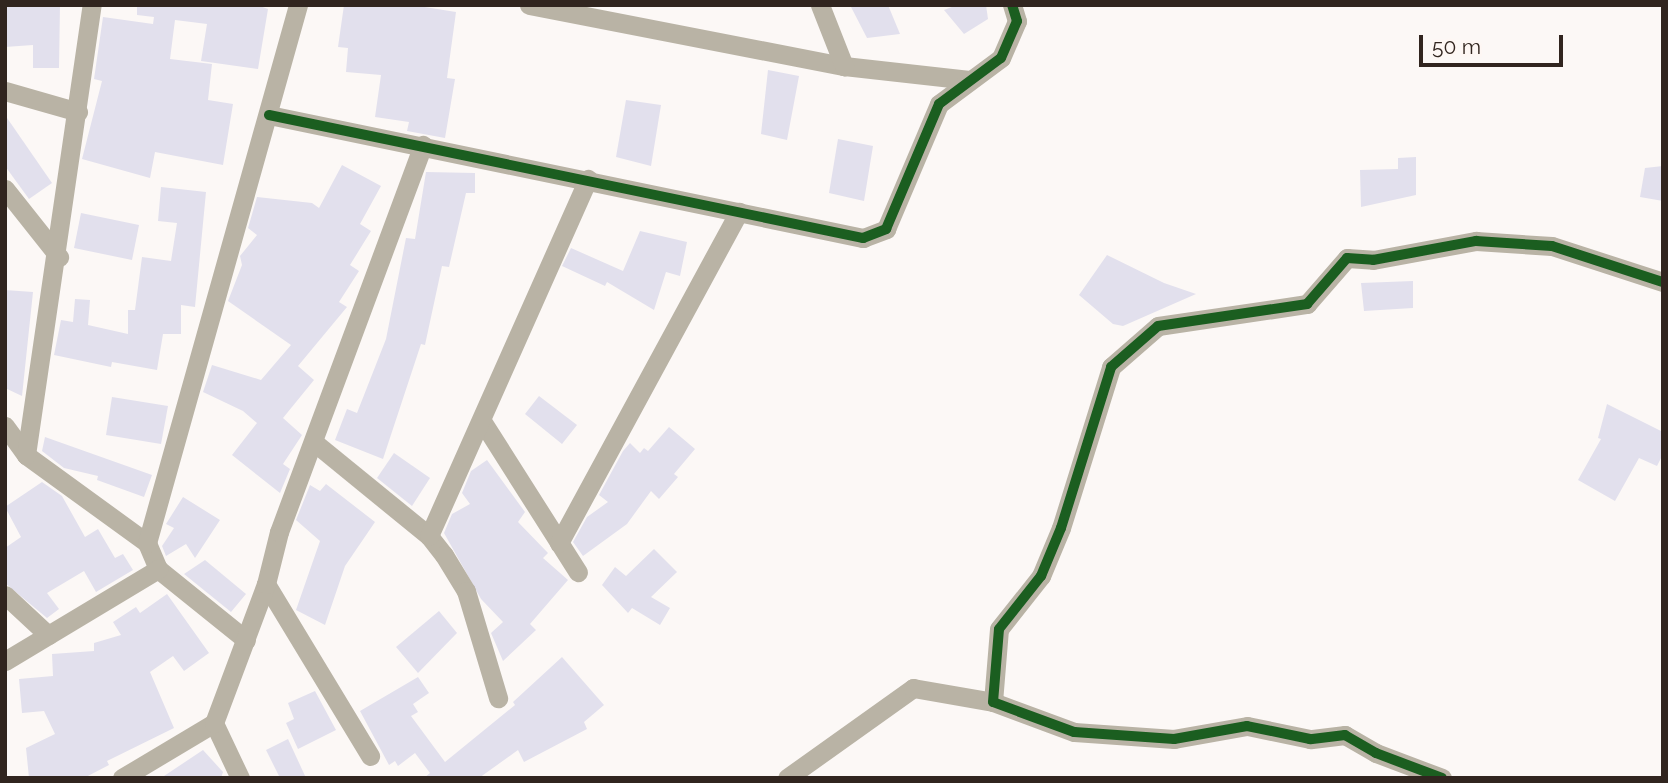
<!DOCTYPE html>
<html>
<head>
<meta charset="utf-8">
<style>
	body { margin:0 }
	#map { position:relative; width:1668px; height:783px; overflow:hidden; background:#fcf8f6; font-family:Raleway,sans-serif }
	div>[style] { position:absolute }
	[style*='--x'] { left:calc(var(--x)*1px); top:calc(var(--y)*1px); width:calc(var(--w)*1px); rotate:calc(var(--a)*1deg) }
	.building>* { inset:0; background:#e2e0ed }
	.minor>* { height:19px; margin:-9.5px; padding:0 9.5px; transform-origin:9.5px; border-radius:9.5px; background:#b9b3a5 }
	.cycleway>* { height:10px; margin:-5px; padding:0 5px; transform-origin:5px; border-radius:5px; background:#1b5e20 }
	span { translate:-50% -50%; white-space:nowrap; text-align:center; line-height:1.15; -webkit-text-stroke:6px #fef7f4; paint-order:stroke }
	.frame { position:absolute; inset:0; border:7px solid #31251f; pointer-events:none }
	.scale { position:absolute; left:1419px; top:35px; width:144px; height:32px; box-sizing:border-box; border:4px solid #31251f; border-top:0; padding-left:9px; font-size:21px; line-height:24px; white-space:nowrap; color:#31251f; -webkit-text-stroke:5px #fef7f4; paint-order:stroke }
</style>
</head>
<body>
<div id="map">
	<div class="building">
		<div style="clip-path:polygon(5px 5px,60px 5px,59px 68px,33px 68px,33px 45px,5px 47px)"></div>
		<div style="clip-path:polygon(137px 5px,257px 5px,268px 9px,258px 69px,201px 61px,207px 24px,175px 20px,170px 59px,212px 64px,208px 100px,233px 104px,223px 165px,155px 152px,150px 178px,82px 159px,102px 81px,94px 79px,103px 17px,153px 24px,154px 17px,137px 15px)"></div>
		<div style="clip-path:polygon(344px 5px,412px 5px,456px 12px,447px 78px,455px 79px,445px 138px,407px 131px,409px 122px,375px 117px,381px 75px,346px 72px,348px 48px,338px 47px)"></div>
		<div style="clip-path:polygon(850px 5px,888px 5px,900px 34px,867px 38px)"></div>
		<div style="clip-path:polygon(957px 5px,986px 5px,988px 19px,964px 34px,944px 10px)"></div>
		<div style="clip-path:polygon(768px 70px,799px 76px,787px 140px,761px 134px)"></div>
		<div style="clip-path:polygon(626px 100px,661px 105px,651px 166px,616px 157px)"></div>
		<div style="clip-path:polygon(5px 115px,52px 183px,29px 199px,5px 166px)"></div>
		<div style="clip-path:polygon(838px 139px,873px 146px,864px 201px,829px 193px)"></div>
		<div style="clip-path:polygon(1416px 157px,1416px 195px,1361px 207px,1360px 170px,1398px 169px,1398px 158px)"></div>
		<div style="clip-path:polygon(342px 165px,381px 186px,360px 224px,371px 231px,350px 265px,359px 271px,339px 302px,347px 307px,298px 366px,314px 380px,283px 418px,302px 435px,283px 464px,290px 469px,280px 493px,232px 455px,257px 423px,243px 411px,203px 392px,212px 365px,261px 380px,291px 345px,228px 301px,242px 265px,240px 256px,257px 235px,248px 228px,257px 197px,312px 203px,319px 208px)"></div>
		<div style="clip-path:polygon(1663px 166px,1663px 201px,1640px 197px,1645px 168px)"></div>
		<div style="clip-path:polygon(426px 172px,475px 173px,475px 193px,466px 193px,449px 267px,442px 266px,425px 345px,421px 344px,383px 459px,335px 440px,347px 409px,357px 413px,386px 339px,406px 238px,415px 239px)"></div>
		<div style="clip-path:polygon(161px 187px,206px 192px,195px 307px,181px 305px,181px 334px,163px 334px,157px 370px,112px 362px,111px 367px,54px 355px,61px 320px,73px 322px,75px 299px,90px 300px,88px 325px,128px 334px,128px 310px,135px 310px,142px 257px,171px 261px,177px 223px,158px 221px)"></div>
		<div style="clip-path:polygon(81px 213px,139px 225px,132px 260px,74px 248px)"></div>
		<div style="clip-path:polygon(640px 231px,687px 242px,680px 276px,666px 272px,654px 310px,607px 282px,605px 286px,562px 266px,571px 248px,623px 271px)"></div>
		<div style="clip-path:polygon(1107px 255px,1164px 283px,1196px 294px,1123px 326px,1113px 324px,1079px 295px)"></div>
		<div style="clip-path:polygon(1413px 281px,1413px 308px,1364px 311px,1361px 283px)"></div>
		<div style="clip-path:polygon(5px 290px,33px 292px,22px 396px,5px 388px)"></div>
		<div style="clip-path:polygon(539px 396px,577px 425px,562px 444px,525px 414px)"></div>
		<div style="clip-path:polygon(112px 397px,168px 406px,161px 444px,106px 435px)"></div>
		<div style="clip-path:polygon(1607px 404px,1663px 432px,1663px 454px,1657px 466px,1639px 458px,1615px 501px,1578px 480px,1601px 439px,1598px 438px)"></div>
		<div style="clip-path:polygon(669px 427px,695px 449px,674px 474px,678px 477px,659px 499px,651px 491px,627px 524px,583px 556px,573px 542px,587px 517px,608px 502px,599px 495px,623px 451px,630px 443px,640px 453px,644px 448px,648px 451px)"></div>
		<div style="clip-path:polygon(45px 437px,152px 475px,144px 497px,97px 480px,98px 476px,64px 468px,42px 451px)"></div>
		<div style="clip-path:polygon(394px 453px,430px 478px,412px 506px,377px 478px)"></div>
		<div style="clip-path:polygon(487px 460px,525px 512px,518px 522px,548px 553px,543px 558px,568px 580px,530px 624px,536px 630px,503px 661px,491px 633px,503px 622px,481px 599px,444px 533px,452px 514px,470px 504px,462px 493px,471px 471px)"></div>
		<div style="clip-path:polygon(42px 482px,62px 496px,85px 537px,98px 529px,115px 558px,123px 554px,133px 570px,96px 592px,84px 571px,47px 593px,59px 609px,47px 618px,5px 583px,5px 548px,21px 537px,5px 507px)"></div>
		<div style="clip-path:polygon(326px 484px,375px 522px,345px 566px,325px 625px,296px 610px,320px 541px,296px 520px,310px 485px,320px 491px)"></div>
		<div style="clip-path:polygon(183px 497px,220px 520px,195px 558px,186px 544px,166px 556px,162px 546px,174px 528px,166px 524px)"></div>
		<div style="clip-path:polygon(654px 549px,677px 572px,651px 597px,670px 608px,660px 625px,632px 608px,628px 613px,602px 585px,615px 567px,626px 576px)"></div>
		<div style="clip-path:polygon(205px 560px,246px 594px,231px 612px,184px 574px)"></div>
		<div style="clip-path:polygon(167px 594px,209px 653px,184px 671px,173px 656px,150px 672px,174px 728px,107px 761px,109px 765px,84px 778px,29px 778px,26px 748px,55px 734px,44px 711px,22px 713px,19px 679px,53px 676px,52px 654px,94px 651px,94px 643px,121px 635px,113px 622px,136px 607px,140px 613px)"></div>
		<div style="clip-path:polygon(439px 611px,457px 633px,418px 673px,396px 647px)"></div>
		<div style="clip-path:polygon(562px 657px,604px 705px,584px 722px,587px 729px,524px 762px,518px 750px,479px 778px,424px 778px,430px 773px,415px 753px,398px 766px,395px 761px,389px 765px,360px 711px,418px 677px,429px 693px,413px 704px,418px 712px,411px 716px,445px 762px,515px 705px,513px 702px)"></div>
		<div style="clip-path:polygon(315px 691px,336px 730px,298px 749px,286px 723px,294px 719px,288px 703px)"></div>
		<div style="clip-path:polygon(288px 739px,306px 778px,280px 778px,266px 750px)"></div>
		<div style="clip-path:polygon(203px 750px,223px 772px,221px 778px,161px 778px)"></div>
	</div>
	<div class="minor">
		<div style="--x:529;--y:5;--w:321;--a:11"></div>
		<div style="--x:844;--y:66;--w:126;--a:6.4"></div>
		<div style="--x:820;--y:5;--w:66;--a:68.5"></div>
		<div style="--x:5;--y:91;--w:76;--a:16"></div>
		<div style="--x:269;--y:115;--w:607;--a:11.7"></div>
		<div style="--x:863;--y:238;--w:25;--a:-21"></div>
		<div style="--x:886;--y:229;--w:136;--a:-67"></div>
		<div style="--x:939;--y:104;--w:77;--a:-36.6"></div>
		<div style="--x:1001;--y:58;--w:40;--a:-66.6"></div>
		<div style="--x:1017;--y:21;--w:17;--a:-107"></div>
		<div style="--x:5;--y:189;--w:87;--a:51.5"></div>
		<div style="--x:482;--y:421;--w:179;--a:57.6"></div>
		<div style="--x:5;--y:426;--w:36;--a:54"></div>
		<div style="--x:26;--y:455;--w:150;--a:36"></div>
		<div style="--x:147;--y:543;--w:28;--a:67"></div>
		<div style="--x:158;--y:569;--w:113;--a:38.9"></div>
		<div style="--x:315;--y:443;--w:147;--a:39.2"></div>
		<div style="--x:429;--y:536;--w:24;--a:52"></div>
		<div style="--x:444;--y:555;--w:42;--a:58.6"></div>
		<div style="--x:466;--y:591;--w:112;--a:73.3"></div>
		<div style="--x:26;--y:455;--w:455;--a:-81.7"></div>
		<div style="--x:429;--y:536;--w:391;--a:-66"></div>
		<div style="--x:147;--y:543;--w:559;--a:-74.32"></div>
		<div style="--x:559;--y:543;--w:377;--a:-61.5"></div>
		<div style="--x:266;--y:584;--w:201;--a:58.8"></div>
		<div style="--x:5;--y:595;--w:59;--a:42.9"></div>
		<div style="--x:5;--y:661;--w:179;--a:-31"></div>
		<div style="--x:214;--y:723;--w:61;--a:64.7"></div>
		<div style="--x:122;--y:778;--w:107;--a:-30.9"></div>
		<div style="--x:214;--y:723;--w:148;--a:-69.5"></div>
		<div style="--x:266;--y:584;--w:54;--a:-76"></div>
		<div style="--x:279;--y:532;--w:413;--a:-69.6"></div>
		<div style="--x:787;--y:778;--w:155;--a:-35.5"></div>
		<div style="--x:913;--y:688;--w:81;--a:9.9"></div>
		<div style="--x:1442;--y:778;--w:71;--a:-159.3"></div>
		<div style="--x:1376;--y:753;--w:36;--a:-150"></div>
		<div style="--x:1345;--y:735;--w:35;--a:173"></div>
		<div style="--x:1310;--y:739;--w:64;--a:-168.3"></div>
		<div style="--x:1247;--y:726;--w:74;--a:169.9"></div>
		<div style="--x:1174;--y:739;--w:100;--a:-176"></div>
		<div style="--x:1074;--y:732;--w:86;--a:-159.7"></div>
		<div style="--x:993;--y:702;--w:73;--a:-85.3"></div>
		<div style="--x:999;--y:629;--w:68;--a:-51.6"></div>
		<div style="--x:1041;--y:576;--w:52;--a:-67.4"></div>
		<div style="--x:1061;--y:528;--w:169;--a:-72.7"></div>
		<div style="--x:1111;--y:367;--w:62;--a:-41.1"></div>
		<div style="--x:1158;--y:326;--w:151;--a:-8.4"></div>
		<div style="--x:1307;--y:304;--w:61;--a:-49"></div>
		<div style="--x:1347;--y:258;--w:26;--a:4"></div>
		<div style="--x:1373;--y:260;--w:105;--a:-10.5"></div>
		<div style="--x:1476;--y:241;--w:76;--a:3.8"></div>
		<div style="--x:1552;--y:246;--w:117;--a:18"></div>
	</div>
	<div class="cycleway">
		<div style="--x:269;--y:115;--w:607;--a:11.7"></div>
		<div style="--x:863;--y:238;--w:25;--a:-21"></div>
		<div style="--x:886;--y:229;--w:136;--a:-67"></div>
		<div style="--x:939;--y:104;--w:77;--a:-36.6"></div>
		<div style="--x:1001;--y:58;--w:40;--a:-66.6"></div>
		<div style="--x:1017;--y:21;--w:17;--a:-107"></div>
		<div style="--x:1442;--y:778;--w:71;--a:-159.3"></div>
		<div style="--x:1376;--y:753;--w:36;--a:-150"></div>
		<div style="--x:1345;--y:735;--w:35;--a:173"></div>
		<div style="--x:1310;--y:739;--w:64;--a:-168.3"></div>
		<div style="--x:1247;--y:726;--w:74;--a:169.9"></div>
		<div style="--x:1174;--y:739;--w:100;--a:-176"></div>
		<div style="--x:1074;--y:732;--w:86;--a:-159.7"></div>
		<div style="--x:993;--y:702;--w:73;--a:-85.3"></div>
		<div style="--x:999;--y:629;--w:68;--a:-51.6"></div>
		<div style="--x:1041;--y:576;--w:52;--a:-67.4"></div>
		<div style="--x:1061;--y:528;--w:169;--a:-72.7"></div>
		<div style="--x:1111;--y:367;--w:62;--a:-41.1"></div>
		<div style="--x:1158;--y:326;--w:151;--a:-8.4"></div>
		<div style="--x:1307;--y:304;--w:61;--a:-49"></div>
		<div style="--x:1347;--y:258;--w:26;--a:4"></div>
		<div style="--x:1373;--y:260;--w:105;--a:-10.5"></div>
		<div style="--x:1476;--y:241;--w:76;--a:3.8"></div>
		<div style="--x:1552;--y:246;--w:117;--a:18"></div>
	</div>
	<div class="frame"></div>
	<div class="scale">50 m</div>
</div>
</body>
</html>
